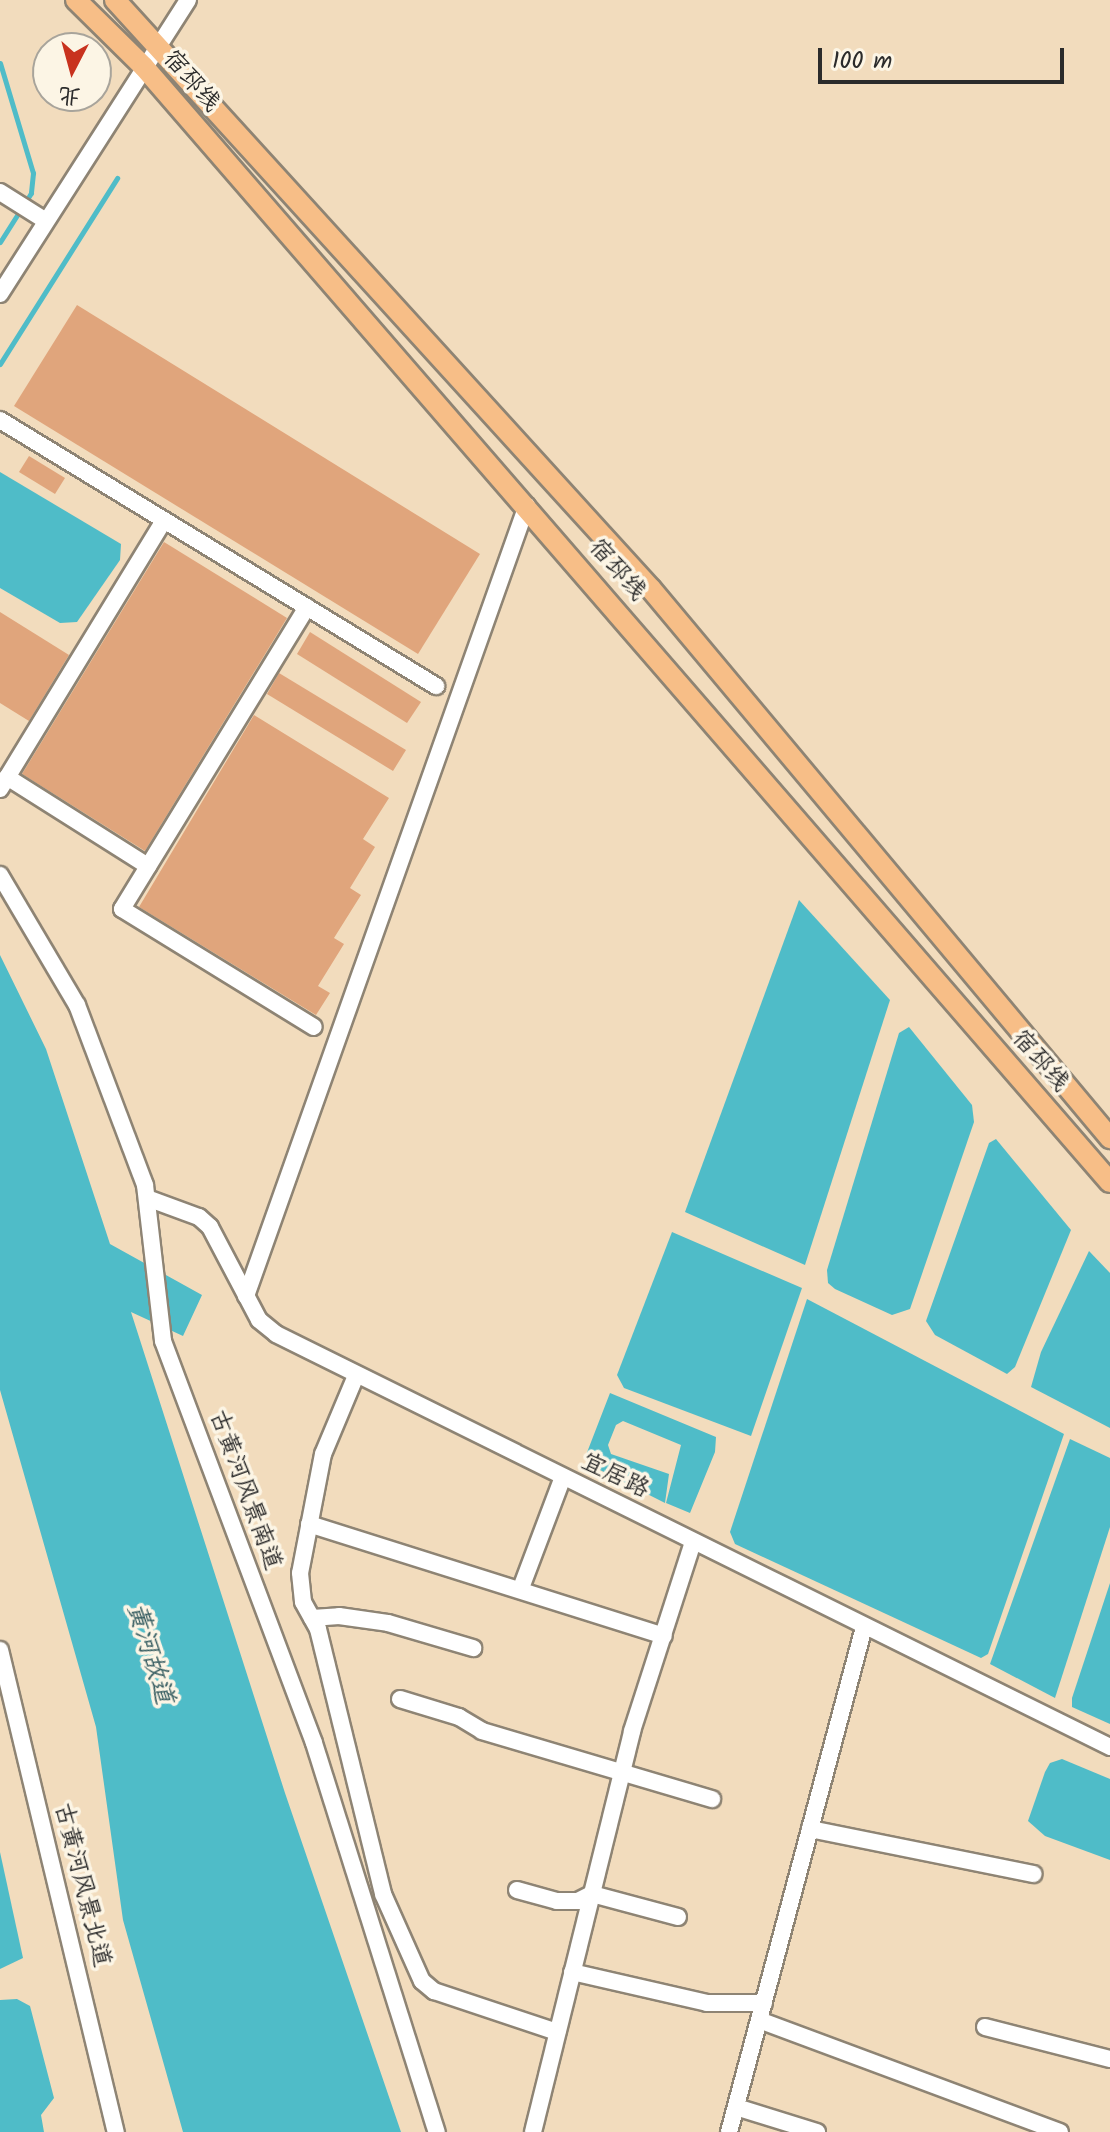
<!DOCTYPE html>
<html>
<head>
<meta charset="utf-8">
<style>
	body { margin:0 }
	#map { position:relative; width:1110px; height:2132px; overflow:hidden; background:#f2dcbd; font-family:Kalam,"LXGW WenKai TC",sans-serif }
	div>[style] { position:absolute }
	[style*='--x'] { left:calc(var(--x)*1px); top:calc(var(--y)*1px); width:calc(var(--w)*1px); rotate:calc(var(--a)*1deg) }
	.water>* { inset:0; background:#4fbcc8 }
	.stream>* { height:5px; margin:-2.5px; padding:0 2.5px; transform-origin:2.5px; border-radius:2.5px; background:#4fbcc8 }
	.building>* { inset:0; background:#e0a57c }
	.roads { filter:drop-shadow(2px 0 #8e8474) drop-shadow(-2px 0 #8e8474) drop-shadow(0 2px #8e8474) drop-shadow(0 -2px #8e8474) }
	.minor>* { height:16px; margin:-8px; padding:0 8px; transform-origin:8px; border-radius:8px; background:#fff }
	.major>* { height:20px; margin:-10px; padding:0 10px; transform-origin:10px; border-radius:10px; background:#f7be87 }
	span { translate:-50% -50%; white-space:nowrap; text-align:center; line-height:1.15; -webkit-text-stroke:7px #fcf5e5; paint-order:stroke }
	.street-label { font-size:24px; color:#2b2b2b }
	.water-label { font-size:26px; color:#385e62; font-style:italic }
	.north { position:absolute; left:32px; top:32px; width:80px; height:80px; box-sizing:border-box; background:#fcf5e5; border:2px solid #a8a49b; border-radius:50%; rotate:186deg; font-size:22px; font-weight:700; line-height:32px; text-align:center; color:#2b2b2b }
	.north::after { content:''; display:block; margin:auto; width:28px; height:36px; background:#c8321e; clip-path:polygon(50% 0,100% 100%,50% 72%,0 100%) }
	.scale { position:absolute; left:818px; top:48px; width:246px; height:36px; box-sizing:border-box; border:4px solid #2b2b2b; border-top:0; padding-left:10px; font-size:24px; line-height:28px; white-space:nowrap; color:#2b2b2b; -webkit-text-stroke:6px #fcf5e5; paint-order:stroke }
</style>
</head>
<body>
<div id="map">
	<div class="water">
		<div style="clip-path:polygon(0 472px,121px 544px,120px 560px,77px 622px,60px 623px,0 588px)"></div>
		<div style="clip-path:polygon(799px 900px,890px 1000px,805px 1265px,685px 1212px)"></div>
		<div style="clip-path:polygon(0 955px,46px 1049px,110px 1244px,202px 1295px,183px 1336px,131px 1312px,285px 1793px,401px 2132px,183px 2132px,123px 1920px,96px 1727px,0 1390px)"></div>
		<div style="clip-path:polygon(909px 1027px,972px 1105px,974px 1122px,910px 1309px,892px 1315px,835px 1289px,828px 1283px,827px 1270px,899px 1033px)"></div>
		<div style="clip-path:polygon(996px 1139px,1071px 1230px,1015px 1367px,1007px 1374px,935px 1335px,926px 1321px,989px 1143px)"></div>
		<div style="clip-path:polygon(672px 1232px,802px 1288px,751px 1436px,624px 1388px,617px 1375px)"></div>
		<div style="clip-path:polygon(1089px 1251px,1110px 1273px,1110px 1428px,1031px 1387px,1041px 1352px)"></div>
		<div style="clip-path:polygon(807px 1299px,1064px 1434px,988px 1654px,981px 1658px,735px 1544px,730px 1532px)"></div>
		<div style="clip-path:polygon(610px 1393px,716px 1437px,715px 1452px,690px 1513px,666px 1503px,681px 1445px,623px 1421px,616px 1425px,608px 1445px,611px 1454px,669px 1474px,665px 1503px,588px 1464px,586px 1455px)"></div>
		<div style="clip-path:polygon(1070px 1439px,1110px 1458px,1110px 1527px,1055px 1698px,990px 1664px)"></div>
		<div style="clip-path:polygon(1110px 1583px,1110px 1724px,1072px 1707px,1072px 1698px)"></div>
		<div style="clip-path:polygon(1062px 1759px,1110px 1779px,1110px 1860px,1045px 1836px,1028px 1821px,1045px 1772px,1050px 1763px)"></div>
		<div style="clip-path:polygon(0 1852px,23px 1958px,0 1969px)"></div>
		<div style="clip-path:polygon(17px 1999px,30px 2006px,54px 2098px,41px 2115px,44px 2132px,0 2132px,0 2000px)"></div>
	</div>
	<div class="stream">
		<div style="--x:0;--y:63;--w:115;--a:73.3"></div>
		<div style="--x:33;--y:173;--w:20;--a:96"></div>
		<div style="--x:31;--y:193;--w:58;--a:122.3"></div>
		<div style="--x:0;--y:364;--w:220;--a:-57.8"></div>
	</div>
	<div class="building">
		<div style="clip-path:polygon(77px 305px,480px 554px,418px 654px,14px 406px)"></div>
		<div style="clip-path:polygon(29px 456px,65px 478px,55px 494px,19px 472px)"></div>
		<div style="clip-path:polygon(164px 542px,287px 618px,145px 851px,22px 774px)"></div>
		<div style="clip-path:polygon(0 612px,69px 655px,29px 721px,0 703px)"></div>
		<div style="clip-path:polygon(310px 632px,421px 702px,407px 723px,297px 654px)"></div>
		<div style="clip-path:polygon(279px 673px,406px 750px,393px 771px,267px 694px)"></div>
		<div style="clip-path:polygon(254px 715px,389px 798px,363px 839px,375px 847px,350px 888px,361px 895px,334px 938px,344px 944px,318px 986px,330px 993px,316px 1015px,139px 907px)"></div>
	</div>
	<div class="roads">
		<div class="minor">
			<div style="--x:0;--y:192;--w:54;--a:32.2"></div>
			<div style="--x:0;--y:294;--w:349;--a:-57.4"></div>
			<div style="--x:0;--y:420;--w:511;--a:31.39"></div>
			<div style="--x:307;--y:607;--w:354;--a:121.5"></div>
			<div style="--x:122;--y:909;--w:225;--a:31.6"></div>
			<div style="--x:7;--y:777;--w:167;--a:32.3"></div>
			<div style="--x:0;--y:789;--w:315;--a:-58.6"></div>
			<div style="--x:0;--y:875;--w:151;--a:59.4"></div>
			<div style="--x:77;--y:1005;--w:192;--a:69.3"></div>
			<div style="--x:145;--y:1185;--w:157;--a:83.4"></div>
			<div style="--x:163;--y:1341;--w:429;--a:69.4"></div>
			<div style="--x:314;--y:1743;--w:408;--a:72.5"></div>
			<div style="--x:147;--y:1198;--w:55;--a:20.1"></div>
			<div style="--x:199;--y:1217;--w:15;--a:42"></div>
			<div style="--x:210;--y:1227;--w:105;--a:62.2"></div>
			<div style="--x:259;--y:1320;--w:22;--a:39"></div>
			<div style="--x:276;--y:1334;--w:931;--a:26.34"></div>
			<div style="--x:246;--y:1296;--w:839;--a:-70.44"></div>
			<div style="--x:355;--y:1378;--w:82;--a:112.8"></div>
			<div style="--x:323;--y:1454;--w:121;--a:100.9"></div>
			<div style="--x:300;--y:1573;--w:29;--a:84"></div>
			<div style="--x:303;--y:1602;--w:31;--a:61"></div>
			<div style="--x:318;--y:1629;--w:273;--a:76.2"></div>
			<div style="--x:383;--y:1894;--w:95;--a:65.9"></div>
			<div style="--x:422;--y:1981;--w:16;--a:40"></div>
			<div style="--x:434;--y:1991;--w:130;--a:18.4"></div>
			<div style="--x:309;--y:1524;--w:372;--a:17.5"></div>
			<div style="--x:521;--y:1588;--w:119;--a:-69.3"></div>
			<div style="--x:312;--y:1618;--w:27;--a:-4"></div>
			<div style="--x:339;--y:1616;--w:49;--a:8.1"></div>
			<div style="--x:388;--y:1623;--w:89;--a:16.4"></div>
			<div style="--x:0;--y:1650;--w:496;--a:76.5"></div>
			<div style="--x:400;--y:1699;--w:62;--a:17"></div>
			<div style="--x:459;--y:1717;--w:27;--a:31"></div>
			<div style="--x:482;--y:1731;--w:240;--a:16.5"></div>
			<div style="--x:810;--y:1829;--w:228;--a:11.4"></div>
			<div style="--x:517;--y:1890;--w:41;--a:15.4"></div>
			<div style="--x:557;--y:1901;--w:21;--a:0"></div>
			<div style="--x:578;--y:1901;--w:16;--a:-27"></div>
			<div style="--x:592;--y:1894;--w:89;--a:15"></div>
			<div style="--x:572;--y:1972;--w:139;--a:12.9"></div>
			<div style="--x:707;--y:2003;--w:57;--a:0"></div>
			<div style="--x:759;--y:2020;--w:321;--a:20.4"></div>
			<div style="--x:985;--y:2027;--w:129;--a:14.4"></div>
			<div style="--x:736;--y:2107;--w:85;--a:17.2"></div>
			<div style="--x:533;--y:2132;--w:413;--a:-76.1"></div>
			<div style="--x:632;--y:1731;--w:199;--a:-72.1"></div>
			<div style="--x:729;--y:2132;--w:523;--a:-75.03"></div>
		</div>
		<div class="major">
			<div style="--x:76;--y:0;--w:95;--a:44.6"></div>
			<div style="--x:144;--y:67;--w:1475;--a:49.1"></div>
			<div style="--x:115;--y:0;--w:796;--a:47.7"></div>
			<div style="--x:651;--y:589;--w:716;--a:50.1"></div>
		</div>
	</div>
	<div class="street-label">
		<span style="left:191px;top:81px;rotate:49deg">宿邳线</span>
		<span style="left:617px;top:570px;rotate:49deg">宿邳线</span>
		<span style="left:1040px;top:1061px;rotate:49deg">宿邳线</span>
		<span style="left:615px;top:1476px;rotate:26deg">宜居路</span>
		<span style="left:245px;top:1490px;rotate:70deg">古黄河风景南道</span>
		<span style="left:82px;top:1885px;rotate:76deg">古黄河风景北道</span>
	</div>
	<div class="water-label">
		<span style="left:149px;top:1654px;rotate:73deg">黄河故道</span>
	</div>
	<div class="north">北</div>
	<div class="scale">100 m</div>
</div>
</body>
</html>
